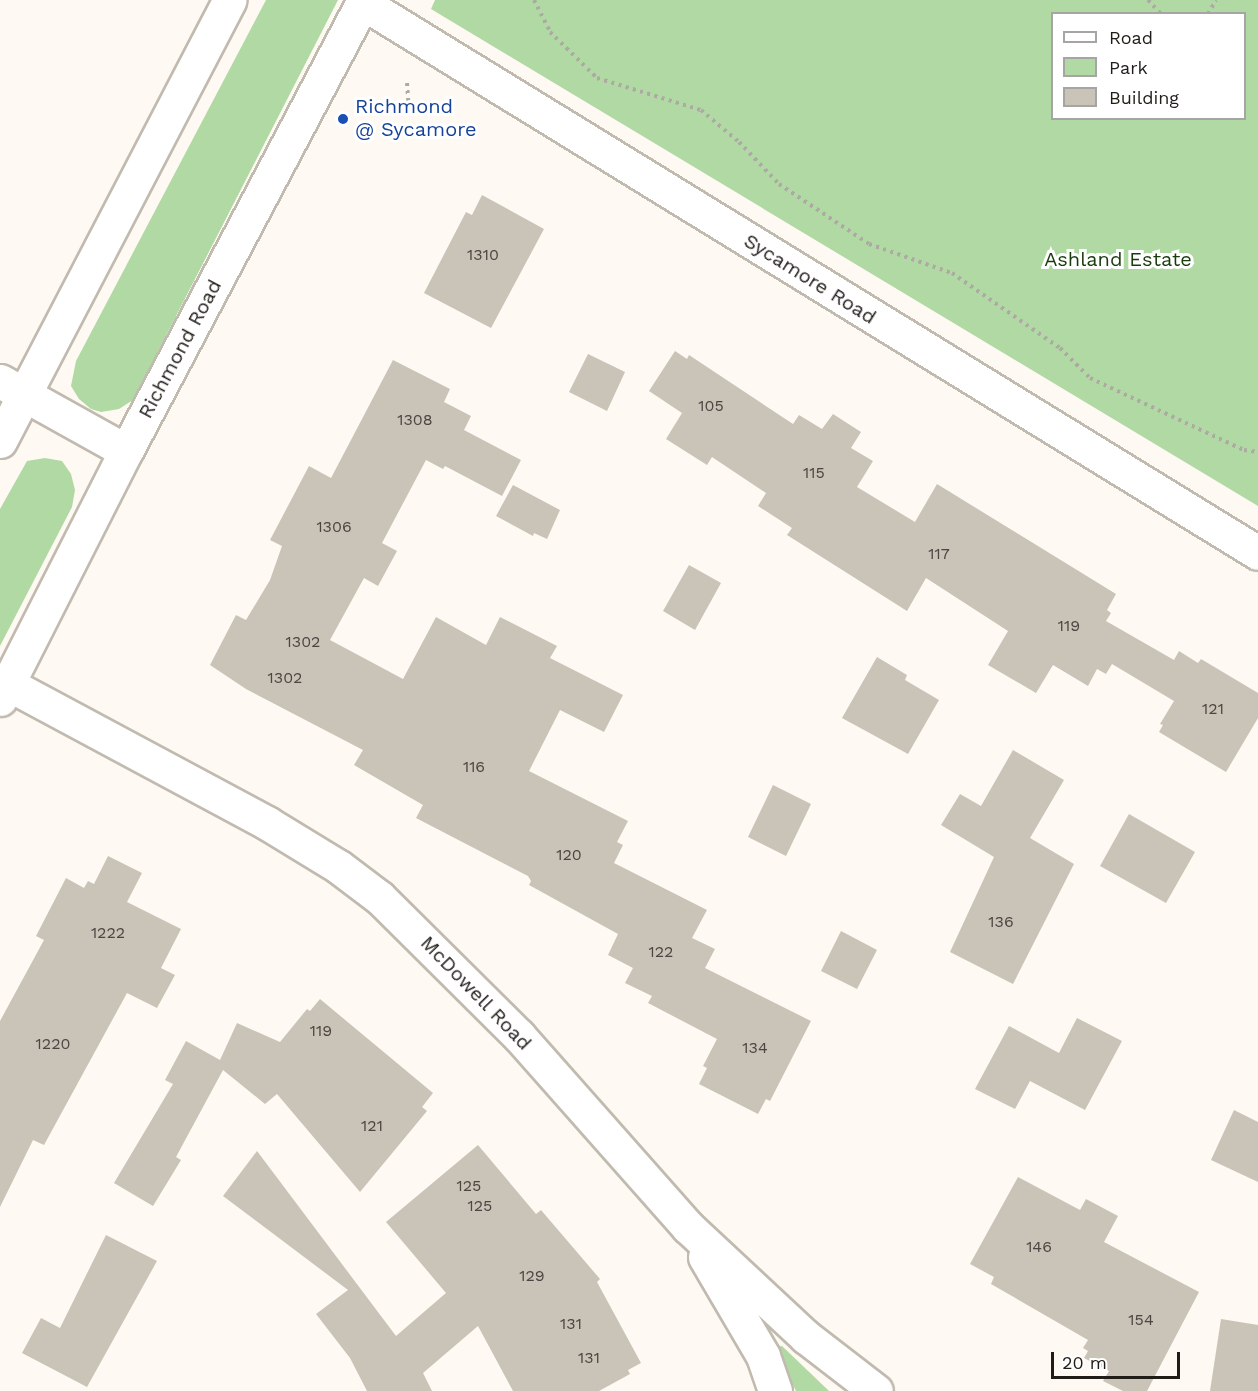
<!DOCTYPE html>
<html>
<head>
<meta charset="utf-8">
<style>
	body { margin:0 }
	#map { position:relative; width:1258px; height:1391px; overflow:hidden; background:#fef9f2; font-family:"Work Sans",sans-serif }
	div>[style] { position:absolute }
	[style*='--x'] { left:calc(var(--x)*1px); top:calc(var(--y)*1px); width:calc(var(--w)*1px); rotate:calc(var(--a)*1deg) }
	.green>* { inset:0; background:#b0d9a3 }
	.building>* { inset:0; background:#cac3b8 }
	.path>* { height:4px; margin-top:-2px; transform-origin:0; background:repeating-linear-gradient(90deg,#ada9a3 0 3px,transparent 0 7.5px) }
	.roads { filter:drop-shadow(2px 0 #c1baaf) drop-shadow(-2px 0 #c1baaf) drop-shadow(0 2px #c1baaf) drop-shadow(0 -2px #c1baaf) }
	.minor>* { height:33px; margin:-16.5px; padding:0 16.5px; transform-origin:16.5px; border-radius:16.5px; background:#fff }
	.major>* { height:33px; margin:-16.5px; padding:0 16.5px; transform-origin:16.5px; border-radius:16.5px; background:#fff }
	.dots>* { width:16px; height:16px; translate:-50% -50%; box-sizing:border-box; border:3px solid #fff; border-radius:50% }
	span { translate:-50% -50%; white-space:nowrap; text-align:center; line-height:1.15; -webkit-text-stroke:6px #fff; paint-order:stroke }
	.number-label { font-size:16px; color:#4a4641 }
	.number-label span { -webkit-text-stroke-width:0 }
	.transit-label { font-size:20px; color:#164399 }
	.left { translate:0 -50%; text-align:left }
	.park-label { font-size:20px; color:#193c0d }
	.street-label { font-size:20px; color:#201d19 }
	.legend { position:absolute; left:1051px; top:12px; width:195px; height:108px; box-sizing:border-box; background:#fff; border:2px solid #a6a5a3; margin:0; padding:8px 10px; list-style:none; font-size:18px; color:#201d19 }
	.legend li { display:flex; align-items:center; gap:12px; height:30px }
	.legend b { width:30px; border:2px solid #a6a5a3 }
	.scale { position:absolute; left:1051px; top:1352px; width:129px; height:27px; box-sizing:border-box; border:3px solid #201d19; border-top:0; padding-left:8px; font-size:18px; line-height:21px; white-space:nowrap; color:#201d19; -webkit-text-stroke:4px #fff; paint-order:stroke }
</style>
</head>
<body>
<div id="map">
	<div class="green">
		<div style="clip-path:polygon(266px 0,338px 0,133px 400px,119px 409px,101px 412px,91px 409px,79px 399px,71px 386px,76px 361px)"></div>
		<div style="clip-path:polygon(evenodd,435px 0,1258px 0,1258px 506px,431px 9px,435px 0,1052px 14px,1244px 14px,1244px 118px,1052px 118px,1052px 14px)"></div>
		<div style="clip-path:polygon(45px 458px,62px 461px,71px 474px,75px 490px,72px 507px,0 646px,0 509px,27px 461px)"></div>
		<div style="clip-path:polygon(782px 1346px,829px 1391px,796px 1391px,775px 1347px)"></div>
	</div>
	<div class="building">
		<div style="clip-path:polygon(482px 195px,544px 229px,491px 328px,424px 293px,466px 212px,472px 215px)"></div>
		<div style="clip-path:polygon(675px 351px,687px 359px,689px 355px,793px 424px,799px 415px,822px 429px,833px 414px,861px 432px,851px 448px,873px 461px,857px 487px,915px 522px,937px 484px,1116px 594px,1107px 610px,1111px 613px,1106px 621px,1174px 660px,1179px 651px,1198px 663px,1201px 659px,1258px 693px,1258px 718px,1226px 772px,1159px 732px,1163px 725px,1160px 724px,1174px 701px,1112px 664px,1106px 674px,1097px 669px,1088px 686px,1053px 665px,1036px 693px,988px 665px,1008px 631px,926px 578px,907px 611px,787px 535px,792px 528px,758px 506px,766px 493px,712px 457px,707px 465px,666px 439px,682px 413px,649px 391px)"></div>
		<div style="clip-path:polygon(588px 354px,625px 372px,607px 411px,569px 392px)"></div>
		<div style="clip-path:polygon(393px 360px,450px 389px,444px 402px,471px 416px,464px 430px,521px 460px,502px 496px,445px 466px,443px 469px,426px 460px,382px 543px,397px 551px,378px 586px,364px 578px,330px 640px,403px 679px,436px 617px,486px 645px,500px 617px,557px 646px,550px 658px,623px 695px,604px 732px,560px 710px,529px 771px,628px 821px,617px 842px,623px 845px,614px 863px,707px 910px,692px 938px,715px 949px,705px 968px,811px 1021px,770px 1101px,766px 1099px,758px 1114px,699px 1084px,707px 1068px,703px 1066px,717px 1039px,648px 1003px,652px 996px,625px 983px,633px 968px,608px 955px,618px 934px,529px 885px,531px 881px,528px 876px,416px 818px,423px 805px,354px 765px,363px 750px,246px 689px,210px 665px,236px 615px,246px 620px,270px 580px,282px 546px,270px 540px,309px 466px,331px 478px)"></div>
		<div style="clip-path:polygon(513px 485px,560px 510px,547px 539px,534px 533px,533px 536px,496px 516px)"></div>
		<div style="clip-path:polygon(689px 565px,721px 583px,695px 630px,663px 611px)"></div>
		<div style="clip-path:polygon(877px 657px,907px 675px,905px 680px,939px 700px,908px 754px,842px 718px)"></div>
		<div style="clip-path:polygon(1013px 750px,1064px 780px,1030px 838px,1074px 864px,1013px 984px,950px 952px,994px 857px,941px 825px,960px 794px,981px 806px)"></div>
		<div style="clip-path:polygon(773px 785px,811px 804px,786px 856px,748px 837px)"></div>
		<div style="clip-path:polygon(1129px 814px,1195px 852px,1166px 903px,1100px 866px)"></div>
		<div style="clip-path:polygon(108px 856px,142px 873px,127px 902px,181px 929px,161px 968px,175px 975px,157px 1008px,127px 993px,44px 1145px,33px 1140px,0 1207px,0 1021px,44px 940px,36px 936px,66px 878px,84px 888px,88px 881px,94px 884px)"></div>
		<div style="clip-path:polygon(841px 931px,877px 950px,857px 989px,821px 971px)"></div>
		<div style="clip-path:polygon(320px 999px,433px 1093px,422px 1107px,427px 1111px,360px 1192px,277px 1094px,265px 1104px,223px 1070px,176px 1157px,181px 1160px,153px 1206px,114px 1183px,173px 1084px,165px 1080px,186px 1041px,220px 1060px,237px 1023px,280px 1042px,307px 1009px,310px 1011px)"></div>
		<div style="clip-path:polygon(1077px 1018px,1122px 1041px,1085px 1110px,1030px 1081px,1015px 1109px,975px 1089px,1009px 1026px,1059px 1053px)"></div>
		<div style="clip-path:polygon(1234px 1110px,1258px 1122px,1258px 1182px,1211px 1160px)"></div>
		<div style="clip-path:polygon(478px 1145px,536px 1214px,541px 1210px,600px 1279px,597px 1282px,641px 1363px,628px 1370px,630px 1374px,599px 1391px,513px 1391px,478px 1326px,423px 1373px,432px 1391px,367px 1391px,350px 1358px,316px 1314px,348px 1290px,223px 1196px,257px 1151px,396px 1336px,446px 1293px,386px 1222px)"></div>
		<div style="clip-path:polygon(1018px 1177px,1080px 1210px,1086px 1199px,1118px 1216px,1104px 1242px,1199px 1292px,1147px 1391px,1123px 1391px,1103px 1381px,1109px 1371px,1084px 1358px,1088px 1351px,1083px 1348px,1088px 1340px,991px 1284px,994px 1277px,970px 1264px)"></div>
		<div style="clip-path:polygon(106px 1235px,157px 1261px,87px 1387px,22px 1353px,41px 1318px,60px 1328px)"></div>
		<div style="clip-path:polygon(1221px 1319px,1258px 1325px,1258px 1391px,1210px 1391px)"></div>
	</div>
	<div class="path">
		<div style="--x:534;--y:0;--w:36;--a:63"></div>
		<div style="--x:550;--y:32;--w:66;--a:44.4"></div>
		<div style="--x:597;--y:78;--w:109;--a:17.1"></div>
		<div style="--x:701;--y:110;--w:50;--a:40.1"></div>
		<div style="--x:739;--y:142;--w:58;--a:46.4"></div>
		<div style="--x:779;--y:184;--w:108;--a:33.7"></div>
		<div style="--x:869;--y:244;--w:88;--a:19.3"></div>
		<div style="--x:952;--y:273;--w:131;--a:34.8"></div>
		<div style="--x:1060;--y:348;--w:42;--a:45"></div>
		<div style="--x:1090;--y:378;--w:170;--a:25.1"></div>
		<div style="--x:1244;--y:450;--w:14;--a:8"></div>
		<div style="--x:1148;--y:0;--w:19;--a:47"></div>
		<div style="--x:1208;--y:14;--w:16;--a:-60"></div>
		<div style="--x:407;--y:83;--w:27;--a:86"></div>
	</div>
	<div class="roads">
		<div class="minor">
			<div style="--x:363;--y:3;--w:1050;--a:31.57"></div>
			<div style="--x:0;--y:381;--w:144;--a:29.1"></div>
			<div style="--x:8;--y:684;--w:294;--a:28.2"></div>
			<div style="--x:267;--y:823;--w:84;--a:31.4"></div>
			<div style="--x:339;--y:867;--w:51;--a:37.1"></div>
			<div style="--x:380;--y:898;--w:196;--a:44.8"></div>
			<div style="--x:519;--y:1036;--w:255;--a:48.5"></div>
			<div style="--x:688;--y:1227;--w:161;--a:43"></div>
			<div style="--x:806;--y:1337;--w:88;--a:37.6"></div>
			<div style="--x:705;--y:1257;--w:115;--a:59.6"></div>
			<div style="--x:763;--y:1356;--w:37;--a:71"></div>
		</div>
		<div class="major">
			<div style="--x:0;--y:441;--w:497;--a:-62.5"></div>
			<div style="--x:0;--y:699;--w:278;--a:-63.1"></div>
			<div style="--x:126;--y:451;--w:510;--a:-62.18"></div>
		</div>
	</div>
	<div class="dots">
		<div style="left:343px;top:119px;background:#1a4fb4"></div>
	</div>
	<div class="number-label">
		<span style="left:483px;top:255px">1310</span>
		<span style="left:711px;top:406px">105</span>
		<span style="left:415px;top:420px">1308</span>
		<span style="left:814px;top:473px">115</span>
		<span style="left:334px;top:527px">1306</span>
		<span style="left:939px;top:554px">117</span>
		<span style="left:1069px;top:626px">119</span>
		<span style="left:303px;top:642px">1302</span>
		<span style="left:285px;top:678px">1302</span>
		<span style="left:1213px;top:709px">121</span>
		<span style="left:474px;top:767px">116</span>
		<span style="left:569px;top:855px">120</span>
		<span style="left:1001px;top:922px">136</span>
		<span style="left:108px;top:933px">1222</span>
		<span style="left:661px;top:952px">122</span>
		<span style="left:321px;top:1031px">119</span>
		<span style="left:53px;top:1044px">1220</span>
		<span style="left:755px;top:1048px">134</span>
		<span style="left:372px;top:1126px">121</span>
		<span style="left:469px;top:1186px">125</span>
		<span style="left:480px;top:1206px">125</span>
		<span style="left:1039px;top:1247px">146</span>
		<span style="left:532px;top:1276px">129</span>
		<span style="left:1141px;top:1320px">154</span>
		<span style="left:571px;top:1324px">131</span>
		<span style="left:589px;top:1358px">131</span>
	</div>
	<div class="transit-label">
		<span class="left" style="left:355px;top:118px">Richmond<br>@ Sycamore</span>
	</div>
	<div class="park-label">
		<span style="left:1118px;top:259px">Ashland Estate</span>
	</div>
	<div class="street-label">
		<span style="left:810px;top:279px;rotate:32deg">Sycamore Road</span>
		<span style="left:180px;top:349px;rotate:-62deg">Richmond Road</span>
		<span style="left:476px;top:993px;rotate:46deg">McDowell Road</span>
	</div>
	<ul class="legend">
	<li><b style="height:8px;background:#fff"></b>Road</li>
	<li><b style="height:16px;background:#b0d9a3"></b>Park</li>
	<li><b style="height:16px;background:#cac3b8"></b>Building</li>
	</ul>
	<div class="scale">20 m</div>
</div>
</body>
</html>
